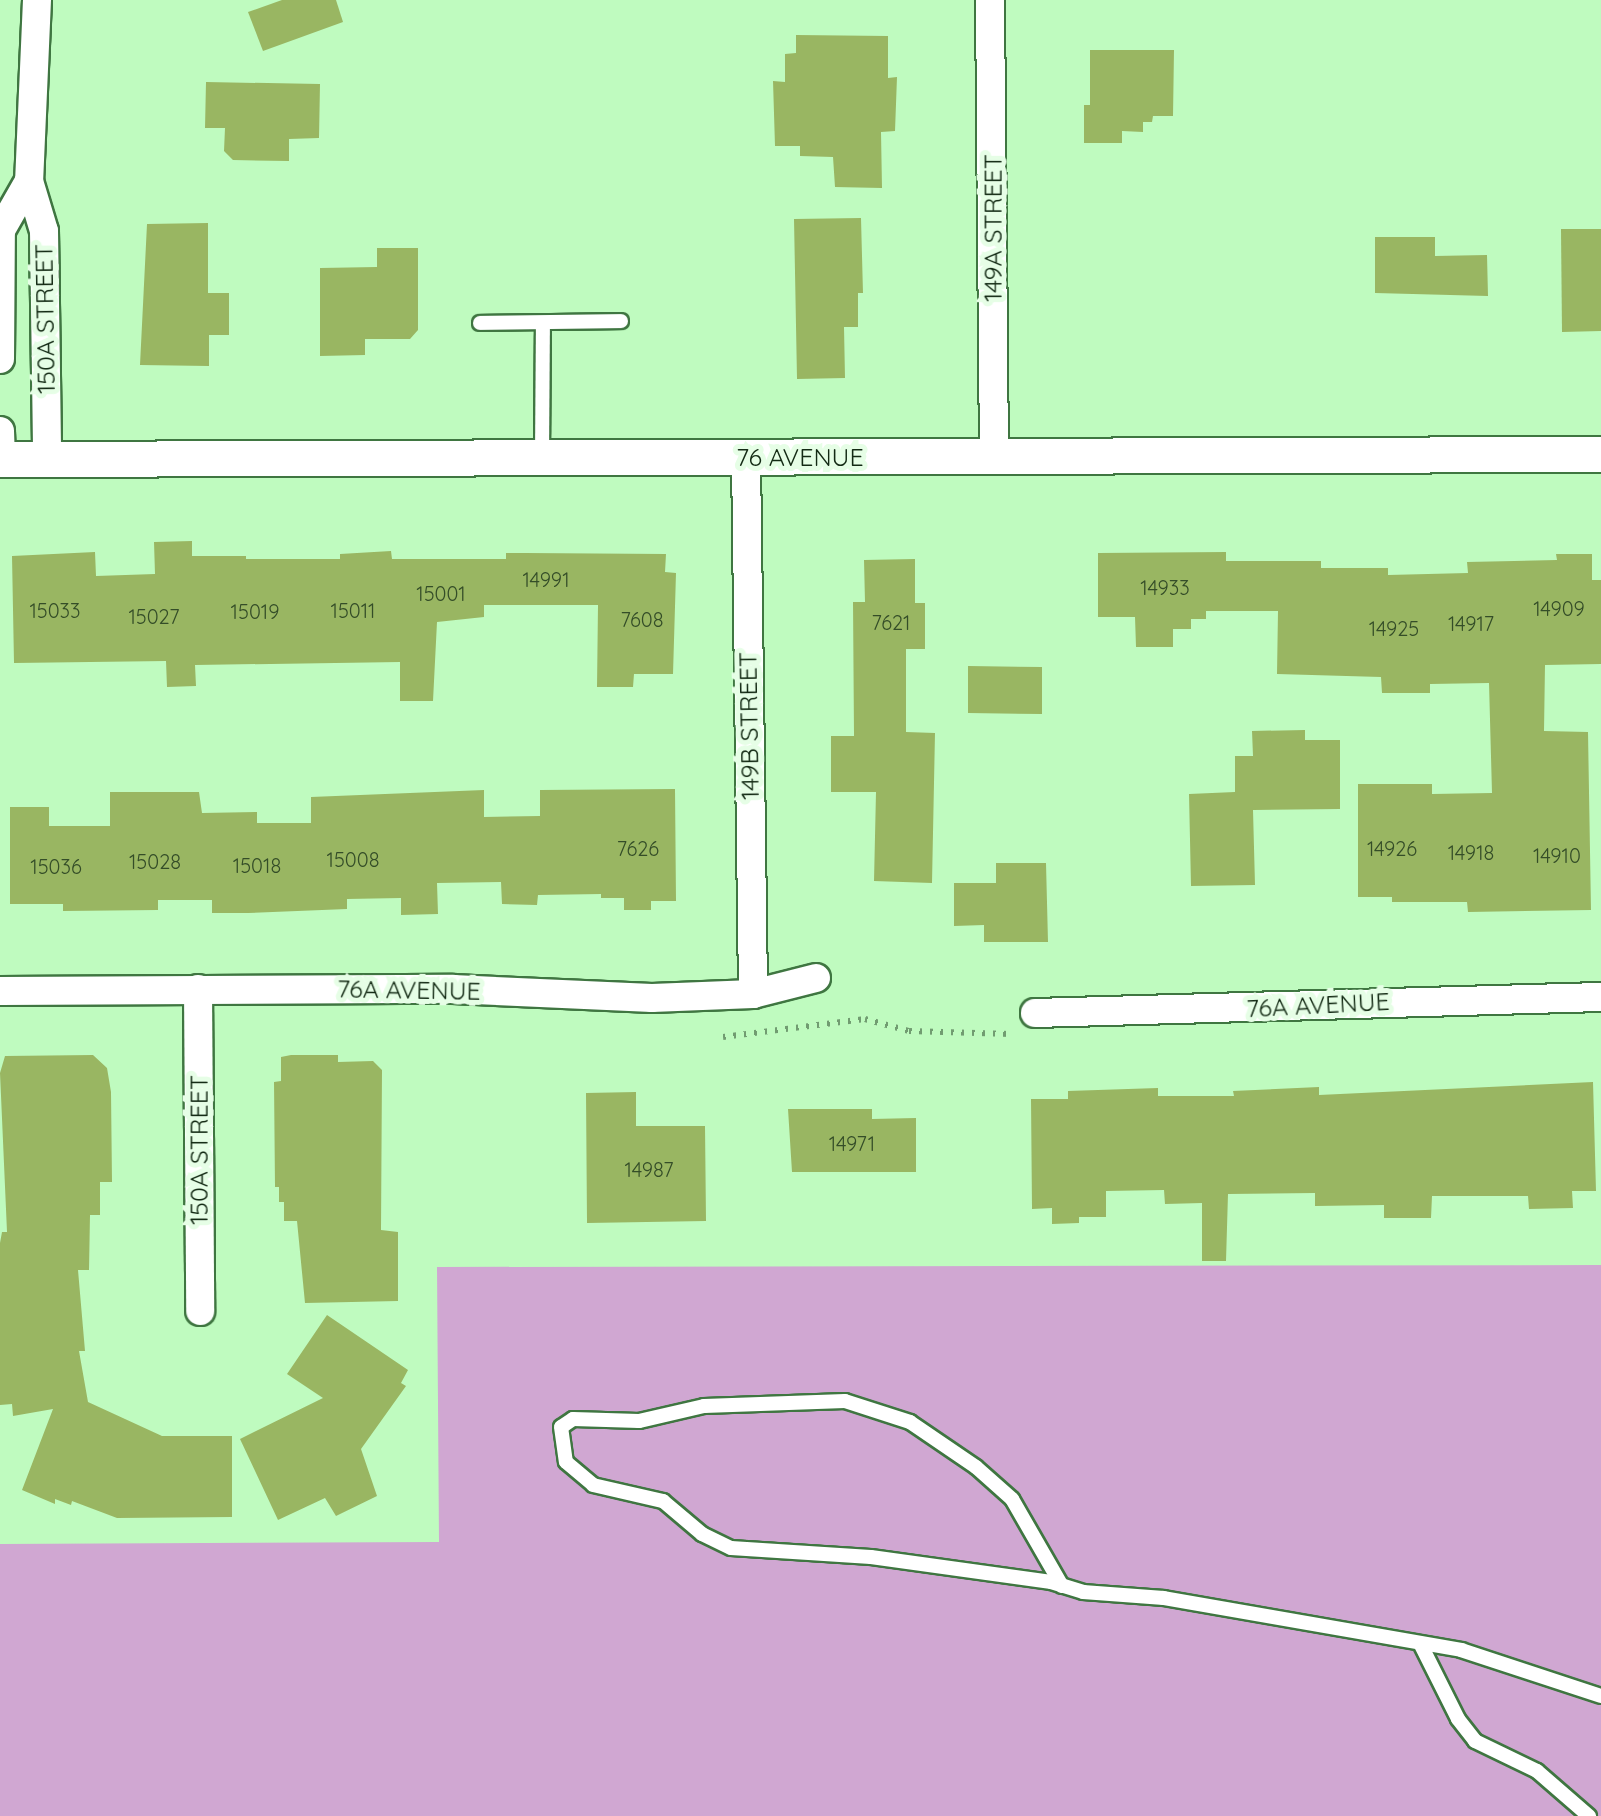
<!DOCTYPE html>
<html>
<head>
<meta charset="utf-8">
<style>
	body { margin:0 }
	#map { position:relative; width:1601px; height:1816px; overflow:hidden; background:#bffbbf; font-family:Quicksand,sans-serif }
	div>[style] { position:absolute }
	[style*='--x'] { left:calc(var(--x)*1px); top:calc(var(--y)*1px); width:calc(var(--w)*1px); rotate:calc(var(--a)*1deg) }
	.green>* { inset:0; background:#d0a7d2 }
	.building>* { inset:0; background:#99b662 }
	.path>* { height:6px; margin-top:-3px; transform-origin:0; background:repeating-linear-gradient(90deg,#719c71 0 2.5px,transparent 0 10.5px) }
	.roads { filter:drop-shadow(2px 0 #3f7641) drop-shadow(-2px 0 #3f7641) drop-shadow(0 2px #3f7641) drop-shadow(0 -2px #3f7641) }
	.service>* { height:14px; margin:-7px; padding:0 7px; transform-origin:7px; border-radius:7px; background:#fff }
	.minor>* { height:28px; margin:-14px; padding:0 14px; transform-origin:14px; border-radius:14px; background:#fff }
	.tertiary>* { height:35px; margin:-17.5px; padding:0 17.5px; transform-origin:17.5px; border-radius:17.5px; background:#fff }
	span { translate:-50% -50%; white-space:nowrap; text-align:center; line-height:1.15; -webkit-text-stroke:10px #e6fee6; paint-order:stroke }
	.number-label { font-size:20px; color:#344d28 }
	.number-label span { -webkit-text-stroke-width:0 }
	.street-label { font-size:25px; color:#132a14 }
</style>
</head>
<body>
<div id="map">
	<div class="green">
		<div style="clip-path:polygon(1601px 1265px,1601px 1816px,0 1816px,0 1544px,439px 1542px,437px 1267px)"></div>
	</div>
	<div class="building">
		<div style="clip-path:polygon(282px 0,336px 0,343px 22px,263px 51px,248px 12px)"></div>
		<div style="clip-path:polygon(796px 35px,888px 36px,888px 78px,897px 77px,895px 131px,881px 132px,882px 188px,835px 187px,833px 157px,800px 156px,800px 146px,775px 146px,773px 81px,785px 82px,785px 54px,796px 53px)"></div>
		<div style="clip-path:polygon(1090px 50px,1174px 50px,1173px 116px,1153px 116px,1152px 122px,1143px 122px,1143px 132px,1122px 131px,1122px 143px,1084px 143px,1084px 105px,1090px 105px)"></div>
		<div style="clip-path:polygon(206px 82px,320px 84px,319px 138px,289px 139px,289px 161px,233px 160px,224px 151px,225px 128px,205px 128px)"></div>
		<div style="clip-path:polygon(861px 218px,863px 293px,858px 293px,858px 327px,844px 327px,845px 378px,797px 379px,794px 219px)"></div>
		<div style="clip-path:polygon(208px 223px,208px 293px,229px 293px,229px 335px,209px 335px,209px 366px,140px 365px,147px 224px)"></div>
		<div style="clip-path:polygon(1561px 229px,1601px 229px,1601px 331px,1562px 332px)"></div>
		<div style="clip-path:polygon(1375px 237px,1435px 237px,1435px 256px,1487px 255px,1488px 296px,1375px 293px)"></div>
		<div style="clip-path:polygon(377px 248px,418px 248px,418px 330px,410px 339px,365px 339px,365px 355px,320px 356px,320px 268px,377px 267px)"></div>
		<div style="clip-path:polygon(192px 541px,192px 556px,246px 556px,246px 559px,340px 559px,340px 554px,391px 551px,392px 559px,506px 559px,506px 553px,525px 553px,666px 554px,665px 572px,676px 573px,673px 674px,634px 674px,633px 687px,597px 687px,598px 605px,484px 605px,484px 617px,437px 622px,433px 701px,400px 701px,400px 662px,195px 665px,196px 686px,167px 687px,166px 661px,14px 663px,12px 556px,95px 552px,96px 576px,155px 574px,154px 542px)"></div>
		<div style="clip-path:polygon(1226px 552px,1226px 561px,1321px 561px,1321px 568px,1388px 568px,1388px 575px,1468px 573px,1467px 562px,1557px 560px,1556px 554px,1592px 554px,1592px 580px,1601px 580px,1601px 664px,1545px 665px,1544px 731px,1588px 732px,1591px 910px,1468px 912px,1467px 902px,1392px 902px,1392px 897px,1358px 897px,1358px 784px,1432px 784px,1432px 794px,1492px 793px,1489px 683px,1430px 684px,1430px 693px,1382px 693px,1381px 677px,1277px 674px,1278px 611px,1206px 611px,1206px 619px,1191px 619px,1191px 629px,1173px 629px,1173px 647px,1136px 647px,1135px 617px,1098px 617px,1098px 553px)"></div>
		<div style="clip-path:polygon(915px 559px,915px 603px,925px 603px,925px 649px,906px 649px,906px 732px,935px 733px,932px 883px,874px 881px,876px 792px,831px 792px,831px 736px,854px 736px,853px 602px,865px 602px,864px 560px)"></div>
		<div style="clip-path:polygon(968px 666px,1042px 667px,1042px 714px,968px 713px)"></div>
		<div style="clip-path:polygon(1305px 730px,1305px 740px,1340px 740px,1340px 809px,1253px 810px,1255px 885px,1191px 886px,1189px 794px,1235px 792px,1235px 756px,1253px 756px,1252px 731px)"></div>
		<div style="clip-path:polygon(675px 789px,676px 901px,651px 901px,651px 910px,624px 910px,624px 898px,601px 898px,601px 894px,538px 895px,537px 905px,502px 904px,501px 882px,437px 883px,438px 914px,401px 915px,401px 898px,347px 899px,347px 909px,248px 913px,212px 913px,212px 900px,158px 900px,158px 910px,63px 911px,63px 904px,10px 904px,10px 807px,49px 807px,49px 826px,110px 826px,110px 792px,199px 792px,202px 813px,257px 812px,257px 823px,311px 823px,311px 797px,484px 790px,484px 817px,540px 816px,540px 790px)"></div>
		<div style="clip-path:polygon(996px 863px,1046px 863px,1048px 942px,984px 942px,984px 925px,954px 926px,954px 883px,996px 883px)"></div>
		<div style="clip-path:polygon(93px 1055px,107px 1068px,111px 1092px,112px 1182px,100px 1182px,100px 1215px,90px 1215px,89px 1270px,78px 1270px,85px 1351px,79px 1351px,88px 1402px,162px 1436px,232px 1436px,232px 1517px,117px 1518px,72px 1501px,71px 1505px,55px 1499px,55px 1504px,22px 1490px,53px 1409px,13px 1416px,12px 1404px,0 1405px,0 1243px,2px 1232px,7px 1232px,0 1073px,5px 1056px)"></div>
		<div style="clip-path:polygon(291px 1055px,338px 1055px,338px 1062px,373px 1061px,382px 1070px,381px 1230px,398px 1232px,398px 1301px,305px 1303px,297px 1221px,284px 1221px,284px 1202px,279px 1202px,279px 1187px,275px 1187px,274px 1082px,281px 1081px,281px 1057px)"></div>
		<div style="clip-path:polygon(1593px 1082px,1596px 1191px,1572px 1191px,1573px 1208px,1529px 1209px,1528px 1196px,1432px 1196px,1431px 1218px,1384px 1218px,1384px 1205px,1315px 1206px,1315px 1193px,1228px 1194px,1226px 1261px,1202px 1261px,1202px 1203px,1165px 1204px,1164px 1190px,1106px 1191px,1106px 1217px,1079px 1217px,1079px 1223px,1052px 1224px,1052px 1208px,1032px 1209px,1031px 1099px,1068px 1099px,1068px 1091px,1158px 1088px,1158px 1096px,1234px 1096px,1233px 1091px,1319px 1087px,1319px 1095px)"></div>
		<div style="clip-path:polygon(636px 1092px,636px 1126px,705px 1126px,706px 1221px,587px 1223px,586px 1093px)"></div>
		<div style="clip-path:polygon(788px 1109px,872px 1109px,872px 1119px,916px 1118px,916px 1172px,792px 1172px)"></div>
		<div style="clip-path:polygon(327px 1315px,408px 1370px,401px 1383px,406px 1386px,361px 1449px,377px 1496px,336px 1516px,325px 1498px,278px 1520px,240px 1439px,323px 1398px,287px 1374px)"></div>
	</div>
	<div class="path">
		<div style="--x:723;--y:1037;--w:143;--a:-7.2"></div>
		<div style="--x:865;--y:1019;--w:46;--a:15.3"></div>
		<div style="--x:909;--y:1031;--w:102;--a:1.7"></div>
	</div>
	<div class="roads">
		<div class="service">
			<div style="--x:480;--y:323;--w:141;--a:-0.8"></div>
			<div style="--x:542;--y:457;--w:134;--a:-89.6"></div>
			<div style="--x:1062;--y:1586;--w:100;--a:-119.9"></div>
			<div style="--x:1012;--y:1499;--w:48;--a:-138.4"></div>
			<div style="--x:976;--y:1467;--w:80;--a:-145.7"></div>
			<div style="--x:910;--y:1422;--w:68;--a:-162.1"></div>
			<div style="--x:845;--y:1401;--w:141;--a:178"></div>
			<div style="--x:704;--y:1406;--w:67;--a:167"></div>
			<div style="--x:639;--y:1421;--w:66;--a:-178.3"></div>
			<div style="--x:573;--y:1419;--w:14;--a:146"></div>
			<div style="--x:561;--y:1427;--w:35;--a:82"></div>
			<div style="--x:566;--y:1462;--w:35;--a:40"></div>
			<div style="--x:593;--y:1485;--w:72;--a:12.9"></div>
			<div style="--x:663;--y:1501;--w:51;--a:40.2"></div>
			<div style="--x:702;--y:1534;--w:32;--a:26"></div>
			<div style="--x:731;--y:1548;--w:140;--a:3.7"></div>
			<div style="--x:871;--y:1557;--w:182;--a:7.9"></div>
			<div style="--x:1051;--y:1582;--w:34;--a:17"></div>
			<div style="--x:1083;--y:1592;--w:81;--a:4.2"></div>
			<div style="--x:1164;--y:1598;--w:302;--a:9.9"></div>
			<div style="--x:1461;--y:1650;--w:147;--a:18.2"></div>
			<div style="--x:1421;--y:1645;--w:83;--a:63.4"></div>
			<div style="--x:1458;--y:1719;--w:28;--a:52"></div>
			<div style="--x:1475;--y:1741;--w:69;--a:25.8"></div>
			<div style="--x:1537;--y:1771;--w:69;--a:40.9"></div>
		</div>
		<div class="minor">
			<div style="--x:37;--y:0;--w:181;--a:92.5"></div>
			<div style="--x:29;--y:181;--w:52;--a:73.3"></div>
			<div style="--x:44;--y:231;--w:228;--a:89.2"></div>
			<div style="--x:990;--y:0;--w:456;--a:89.5"></div>
			<div style="--x:0;--y:359;--w:129;--a:-89.6"></div>
			<div style="--x:1;--y:230;--w:56;--a:-60.3"></div>
			<div style="--x:0;--y:431;--w:28;--a:88"></div>
			<div style="--x:746;--y:457;--w:537;--a:89.25"></div>
			<div style="--x:198;--y:989;--w:322;--a:89.6"></div>
			<div style="--x:0;--y:991;--w:453;--a:-0.3"></div>
			<div style="--x:453;--y:989;--w:199;--a:2.6"></div>
			<div style="--x:652;--y:998;--w:101;--a:-2.3"></div>
			<div style="--x:753;--y:994;--w:65;--a:-14.3"></div>
			<div style="--x:1035;--y:1013;--w:566;--a:-1.62"></div>
		</div>
		<div class="tertiary">
			<div style="--x:0;--y:459;--w:1601;--a:-0.18"></div>
		</div>
	</div>
	<div class="number-label">
		<span style="left:546px;top:579px">14991</span>
		<span style="left:1165px;top:587px">14933</span>
		<span style="left:441px;top:593px">15001</span>
		<span style="left:1559px;top:608px">14909</span>
		<span style="left:55px;top:610px">15033</span>
		<span style="left:353px;top:610px">15011</span>
		<span style="left:255px;top:611px">15019</span>
		<span style="left:154px;top:616px">15027</span>
		<span style="left:642px;top:619px">7608</span>
		<span style="left:891px;top:622px">7621</span>
		<span style="left:1471px;top:623px">14917</span>
		<span style="left:1394px;top:628px">14925</span>
		<span style="left:638px;top:848px">7626</span>
		<span style="left:1392px;top:848px">14926</span>
		<span style="left:1471px;top:852px">14918</span>
		<span style="left:1557px;top:855px">14910</span>
		<span style="left:353px;top:859px">15008</span>
		<span style="left:155px;top:861px">15028</span>
		<span style="left:257px;top:865px">15018</span>
		<span style="left:56px;top:866px">15036</span>
		<span style="left:852px;top:1143px">14971</span>
		<span style="left:649px;top:1169px">14987</span>
	</div>
	<div class="street-label">
		<span style="left:993px;top:228px;rotate:-90deg">149A STREET</span>
		<span style="left:45px;top:319px;rotate:-91deg">150A STREET</span>
		<span style="left:800px;top:457px">76 AVENUE</span>
		<span style="left:749px;top:726px;rotate:-91deg">149B STREET</span>
		<span style="left:409px;top:990px;rotate:1deg">76A AVENUE</span>
		<span style="left:1318px;top:1005px;rotate:-3deg">76A AVENUE</span>
		<span style="left:199px;top:1150px;rotate:-90deg">150A STREET</span>
	</div>
</div>
</body>
</html>
